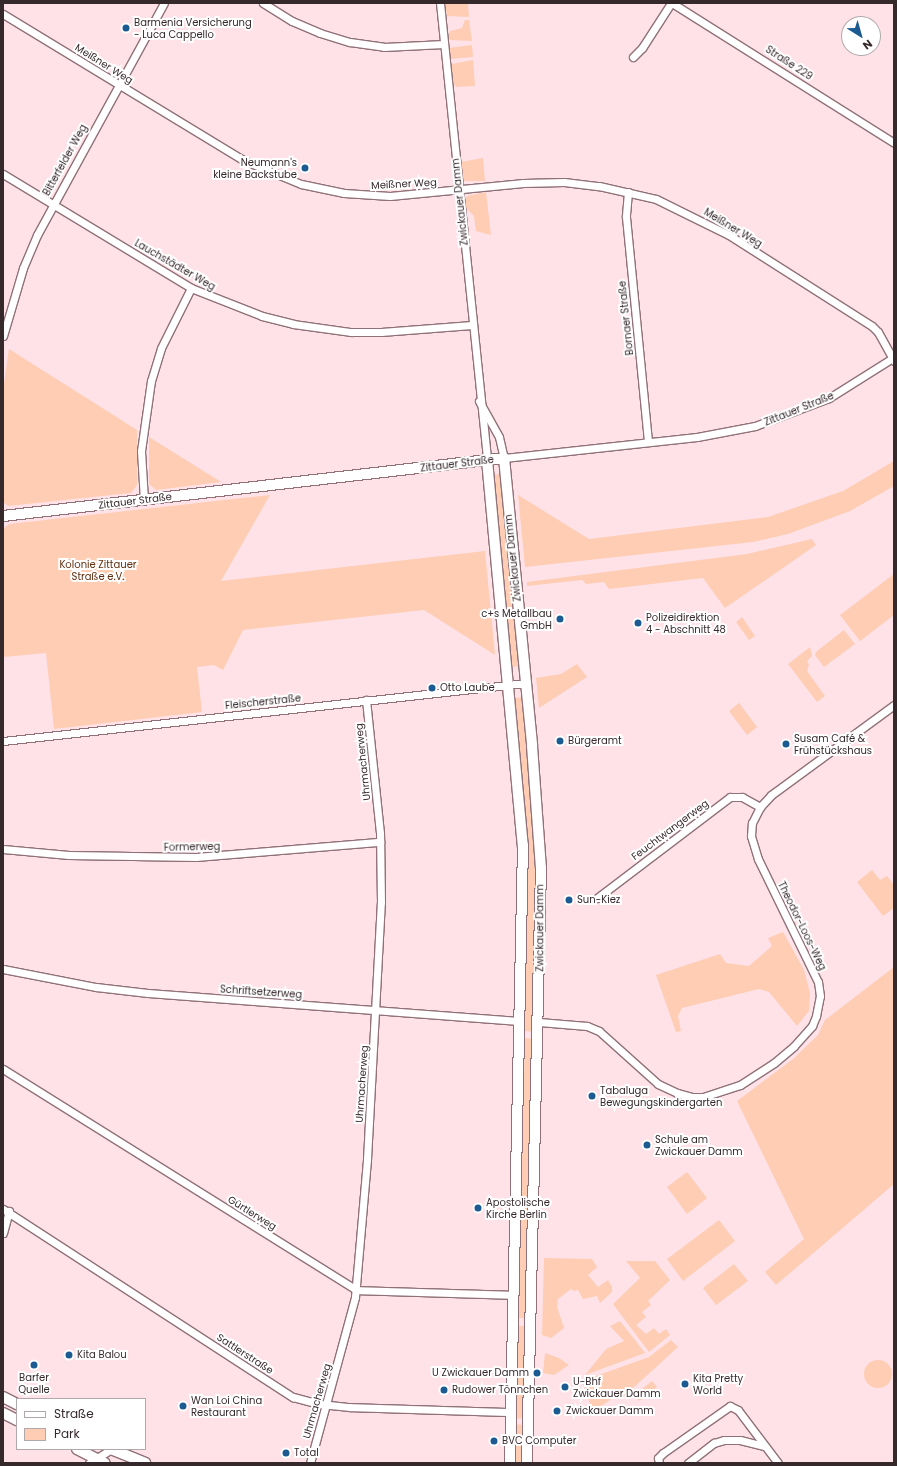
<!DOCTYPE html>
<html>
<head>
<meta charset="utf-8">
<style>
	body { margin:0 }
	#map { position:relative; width:897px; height:1466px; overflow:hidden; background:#fee2e8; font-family:Poppins,sans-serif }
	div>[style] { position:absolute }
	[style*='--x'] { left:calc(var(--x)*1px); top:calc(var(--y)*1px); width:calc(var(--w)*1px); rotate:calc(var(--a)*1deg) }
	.green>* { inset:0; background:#fecdb4 }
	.round { border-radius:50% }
	.roads { filter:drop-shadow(1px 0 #907178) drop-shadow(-1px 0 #907178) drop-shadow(0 1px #907178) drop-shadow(0 -1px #907178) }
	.street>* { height:7px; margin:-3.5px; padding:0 3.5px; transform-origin:3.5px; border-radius:3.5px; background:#fff }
	.secondary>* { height:10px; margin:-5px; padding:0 5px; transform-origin:5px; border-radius:5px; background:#fff }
	.dots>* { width:11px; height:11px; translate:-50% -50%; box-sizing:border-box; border:2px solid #fff; border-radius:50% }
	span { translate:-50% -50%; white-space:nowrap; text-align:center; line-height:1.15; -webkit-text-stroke:4px #fff; paint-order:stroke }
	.poi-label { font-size:10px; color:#36292c }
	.left { translate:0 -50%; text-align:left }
	.right { translate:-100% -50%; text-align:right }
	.street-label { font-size:10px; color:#36292c }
	.park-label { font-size:10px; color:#612e0e }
	.frame { position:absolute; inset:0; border:4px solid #36292c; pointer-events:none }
	.legend { position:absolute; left:16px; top:1398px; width:130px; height:52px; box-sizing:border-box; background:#fff; border:1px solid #afa9ab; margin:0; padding:5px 7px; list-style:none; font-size:12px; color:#36292c }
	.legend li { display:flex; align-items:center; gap:8px; height:20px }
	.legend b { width:20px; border:1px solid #afa9ab }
	.north { position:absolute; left:841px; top:16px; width:40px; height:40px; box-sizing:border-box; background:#fff; border:1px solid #afa9ab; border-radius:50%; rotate:143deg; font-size:11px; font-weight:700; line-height:16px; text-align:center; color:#36292c }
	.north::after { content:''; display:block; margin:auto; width:14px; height:18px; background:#1c5b91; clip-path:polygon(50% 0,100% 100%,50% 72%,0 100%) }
</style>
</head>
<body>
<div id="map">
	<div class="green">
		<div style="clip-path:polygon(445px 3px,468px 3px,469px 17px,447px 16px)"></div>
		<div style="clip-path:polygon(465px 20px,469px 20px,472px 41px,450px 40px,448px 35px,450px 31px,462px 28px)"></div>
		<div style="clip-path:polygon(472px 45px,473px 57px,450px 59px,449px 48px)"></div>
		<div style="clip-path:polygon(473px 60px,475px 86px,456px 87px,452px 80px,452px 64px)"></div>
		<div style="clip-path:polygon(483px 158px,485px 181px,464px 181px,461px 177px,461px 162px)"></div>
		<div style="clip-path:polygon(486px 192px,491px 235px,476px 231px,474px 216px,464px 206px,467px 196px)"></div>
		<div style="clip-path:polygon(9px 349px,137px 430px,137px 485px,131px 493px,8px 506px,3px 502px,3px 390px)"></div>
		<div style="clip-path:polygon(149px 437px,221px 482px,156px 490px,149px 484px)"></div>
		<div style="clip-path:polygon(894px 461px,894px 486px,850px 511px,788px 534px,753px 542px,525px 567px,518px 495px,589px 539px,768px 517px,843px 491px)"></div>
		<div style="clip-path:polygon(501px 474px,520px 666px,511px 667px,492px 475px)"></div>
		<div style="clip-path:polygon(270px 495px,221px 581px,485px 551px,495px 655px,424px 610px,243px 630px,223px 670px,214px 665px,197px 667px,202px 712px,54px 729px,46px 653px,3px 657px,3px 529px,9px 524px)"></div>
		<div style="clip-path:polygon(812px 539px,816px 545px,725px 608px,703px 578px,609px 589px,604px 582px,586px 584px,582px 580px,527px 586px,527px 582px,747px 554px)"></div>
		<div style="clip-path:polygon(894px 574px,894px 615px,860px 641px,840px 615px)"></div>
		<div style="clip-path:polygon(742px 617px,755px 636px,749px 640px,736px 622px)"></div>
		<div style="clip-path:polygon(844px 630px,855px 644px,824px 667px,815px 655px,817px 651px)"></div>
		<div style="clip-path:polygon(810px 647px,812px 656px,807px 661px,809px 665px,807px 671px,825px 696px,817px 702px,788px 664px)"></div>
		<div style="clip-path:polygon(577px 664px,587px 677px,539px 708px,536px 678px,561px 674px)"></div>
		<div style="clip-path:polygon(523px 697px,537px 862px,534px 901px,537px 902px,534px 1032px,525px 1031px,527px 845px,515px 698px)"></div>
		<div style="clip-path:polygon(739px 703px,757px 727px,747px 735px,729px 711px)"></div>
		<div style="clip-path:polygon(872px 870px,880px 880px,887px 876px,894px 885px,894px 908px,883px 916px,857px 882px)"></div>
		<div style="clip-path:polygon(783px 932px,804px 970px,810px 993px,809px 1011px,797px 1026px,769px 992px,759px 989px,682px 1008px,678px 1016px,681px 1031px,676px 1032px,656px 975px,720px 954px,726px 963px,749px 966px,772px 946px,768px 938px)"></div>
		<div style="clip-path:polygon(894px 967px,894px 1184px,776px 1285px,765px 1272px,804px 1239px,737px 1101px,793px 1059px,818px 1035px,825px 1020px)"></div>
		<div style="clip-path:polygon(525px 1038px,534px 1039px,527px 1318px,518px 1318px)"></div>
		<div style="clip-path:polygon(687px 1172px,707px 1198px,687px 1214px,667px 1187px)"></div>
		<div style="clip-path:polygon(719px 1220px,735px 1241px,683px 1281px,667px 1259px)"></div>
		<div style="clip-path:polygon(544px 1258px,592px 1259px,597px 1267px,588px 1275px,598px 1287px,608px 1280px,612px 1287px,612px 1292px,600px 1303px,597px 1296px,583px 1299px,578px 1290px,574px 1291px,571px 1289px,558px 1299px,557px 1307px,564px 1328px,551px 1338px,542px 1335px)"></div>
		<div style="clip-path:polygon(626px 1261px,655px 1261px,670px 1280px,648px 1301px,651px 1305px,642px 1312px,646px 1317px,636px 1325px,646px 1334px,654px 1328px,659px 1334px,666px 1329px,670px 1335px,649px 1352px,613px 1304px,640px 1278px)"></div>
		<div style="clip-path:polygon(734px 1264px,748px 1281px,716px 1305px,703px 1288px)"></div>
		<div style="clip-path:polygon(620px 1321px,645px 1353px,585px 1375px,606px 1349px,624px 1341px,610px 1326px)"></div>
		<div style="clip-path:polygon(517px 1326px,526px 1326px,523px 1418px,515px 1419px)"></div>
		<div style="clip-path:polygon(671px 1340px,678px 1347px,621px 1399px,618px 1394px,593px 1412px,582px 1381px,649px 1357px)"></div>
		<div style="clip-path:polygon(545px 1353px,559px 1358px,569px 1365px,554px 1375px,543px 1373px)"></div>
		<div class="round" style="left:864px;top:1360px;width:28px;height:28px"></div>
		<div style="clip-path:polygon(652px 1381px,657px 1387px,639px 1401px,634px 1395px)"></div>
		<div style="clip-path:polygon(514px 1424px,523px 1425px,524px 1463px,514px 1463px)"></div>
	</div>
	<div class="roads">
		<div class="street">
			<div style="--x:263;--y:3;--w:34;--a:32"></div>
			<div style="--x:292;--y:21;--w:30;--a:23"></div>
			<div style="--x:320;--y:33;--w:31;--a:17"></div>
			<div style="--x:350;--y:42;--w:34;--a:8"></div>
			<div style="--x:384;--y:47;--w:60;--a:-2.9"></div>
			<div style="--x:440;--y:3;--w:459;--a:84.1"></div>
			<div style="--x:672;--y:3;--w:262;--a:32.2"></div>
			<div style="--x:3;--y:14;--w:281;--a:31.3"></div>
			<div style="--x:243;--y:160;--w:63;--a:22.5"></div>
			<div style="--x:301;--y:184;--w:44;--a:11.8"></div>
			<div style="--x:344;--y:193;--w:46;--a:3.7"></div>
			<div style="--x:390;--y:196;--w:134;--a:-5.6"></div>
			<div style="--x:523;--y:183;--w:41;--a:-1.4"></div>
			<div style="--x:564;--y:182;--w:35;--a:7"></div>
			<div style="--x:599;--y:186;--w:58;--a:12.8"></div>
			<div style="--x:656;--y:199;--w:81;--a:26.3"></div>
			<div style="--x:729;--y:235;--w:169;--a:32.5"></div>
			<div style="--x:872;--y:326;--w:8;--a:45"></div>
			<div style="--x:878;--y:332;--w:33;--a:61"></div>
			<div style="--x:633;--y:57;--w:13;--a:-45"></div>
			<div style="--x:642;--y:48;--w:54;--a:-57.2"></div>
			<div style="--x:3;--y:174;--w:220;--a:31.2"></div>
			<div style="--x:191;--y:288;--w:76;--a:21.5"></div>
			<div style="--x:262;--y:316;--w:32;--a:14"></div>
			<div style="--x:293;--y:324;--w:59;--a:7.9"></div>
			<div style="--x:351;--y:332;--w:30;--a:0"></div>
			<div style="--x:381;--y:332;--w:91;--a:-4.4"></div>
			<div style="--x:628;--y:192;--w:25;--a:95"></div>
			<div style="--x:626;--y:217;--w:226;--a:84.4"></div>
			<div style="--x:3;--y:336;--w:71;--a:-73.6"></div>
			<div style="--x:23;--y:268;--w:36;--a:-67"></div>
			<div style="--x:37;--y:235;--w:264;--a:-61.3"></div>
			<div style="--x:479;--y:401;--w:41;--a:60.9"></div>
			<div style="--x:499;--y:437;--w:22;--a:77"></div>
			<div style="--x:504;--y:458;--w:194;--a:-6.2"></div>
			<div style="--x:697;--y:437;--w:59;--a:-10.7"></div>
			<div style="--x:755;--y:426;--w:79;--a:-20.7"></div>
			<div style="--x:829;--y:398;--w:77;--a:-32.2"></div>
			<div style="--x:144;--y:500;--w:49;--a:-93.5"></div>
			<div style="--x:141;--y:451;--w:71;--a:-81.9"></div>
			<div style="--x:151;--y:381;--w:34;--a:-73"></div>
			<div style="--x:161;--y:348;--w:67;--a:-63.4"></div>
			<div style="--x:3;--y:741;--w:526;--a:-6.33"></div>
			<div style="--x:3;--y:849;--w:66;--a:5.2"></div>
			<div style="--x:69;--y:855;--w:127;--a:0.9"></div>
			<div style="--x:196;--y:857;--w:185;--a:-4.7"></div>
			<div style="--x:597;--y:898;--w:167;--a:-37.2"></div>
			<div style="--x:730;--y:797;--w:12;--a:0"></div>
			<div style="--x:742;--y:797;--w:21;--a:29"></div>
			<div style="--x:3;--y:969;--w:95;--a:11"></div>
			<div style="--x:96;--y:987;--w:52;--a:6.6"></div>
			<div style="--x:148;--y:993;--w:372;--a:4.3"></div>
			<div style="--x:539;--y:1022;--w:48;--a:4.8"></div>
			<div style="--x:587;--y:1026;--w:13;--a:23"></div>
			<div style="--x:599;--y:1031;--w:79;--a:41.9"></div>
			<div style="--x:658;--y:1084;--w:21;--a:25"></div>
			<div style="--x:677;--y:1093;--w:16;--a:15"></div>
			<div style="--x:692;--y:1097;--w:11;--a:0"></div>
			<div style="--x:703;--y:1097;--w:39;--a:-18"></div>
			<div style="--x:740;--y:1085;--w:40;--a:-32.9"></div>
			<div style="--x:774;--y:1063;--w:26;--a:-40"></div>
			<div style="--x:794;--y:1046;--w:27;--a:-48"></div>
			<div style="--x:812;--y:1026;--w:11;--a:-68"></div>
			<div style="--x:816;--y:1016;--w:20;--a:-79"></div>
			<div style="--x:820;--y:996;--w:14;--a:-98"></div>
			<div style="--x:818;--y:982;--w:137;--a:-116"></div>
			<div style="--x:758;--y:859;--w:24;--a:-107"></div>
			<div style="--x:751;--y:836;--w:13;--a:-86"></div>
			<div style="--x:752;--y:823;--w:18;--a:-63"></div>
			<div style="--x:760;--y:807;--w:16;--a:-47"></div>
			<div style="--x:771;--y:795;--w:152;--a:-36.2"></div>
			<div style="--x:3;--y:1069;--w:416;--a:32"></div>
			<div style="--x:356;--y:1290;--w:158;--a:1.8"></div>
			<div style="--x:3;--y:1209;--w:346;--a:33"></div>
			<div style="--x:293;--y:1397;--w:28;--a:15"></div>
			<div style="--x:320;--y:1404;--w:30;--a:6"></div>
			<div style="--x:350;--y:1407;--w:161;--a:1.8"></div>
			<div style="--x:3;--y:1233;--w:23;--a:-75"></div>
			<div style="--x:89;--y:1463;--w:26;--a:-32"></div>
			<div style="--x:310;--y:1463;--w:172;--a:-74.8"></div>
			<div style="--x:355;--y:1297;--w:139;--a:-85"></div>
			<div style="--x:367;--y:1159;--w:257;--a:-86.9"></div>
			<div style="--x:381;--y:902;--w:69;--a:-90.8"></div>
			<div style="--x:380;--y:833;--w:134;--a:-96"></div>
			<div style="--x:659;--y:1463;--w:5;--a:-101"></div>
			<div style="--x:658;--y:1458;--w:7;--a:-45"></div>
			<div style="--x:663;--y:1453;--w:82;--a:-35"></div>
			<div style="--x:730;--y:1406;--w:9;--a:27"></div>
			<div style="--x:738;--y:1410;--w:66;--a:53"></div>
			<div style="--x:688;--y:1463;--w:33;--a:-38"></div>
			<div style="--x:714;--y:1443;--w:10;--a:-17"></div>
			<div style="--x:724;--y:1440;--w:16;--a:0"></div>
			<div style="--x:740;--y:1440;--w:25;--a:14"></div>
		</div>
		<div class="secondary">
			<div style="--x:487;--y:460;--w:387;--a:84.7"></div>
			<div style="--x:523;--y:845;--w:618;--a:91.21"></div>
			<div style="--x:3;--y:516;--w:504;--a:-6.6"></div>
			<div style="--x:504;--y:458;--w:289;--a:84.4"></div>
			<div style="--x:532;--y:746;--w:122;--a:85.8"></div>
			<div style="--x:541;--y:868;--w:595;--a:91.35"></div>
			<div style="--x:3;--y:1397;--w:16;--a:27"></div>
			<div style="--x:3;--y:1413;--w:16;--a:27"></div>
			<div style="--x:77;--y:1449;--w:31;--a:27"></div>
			<div style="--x:111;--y:1449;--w:37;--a:22"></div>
		</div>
	</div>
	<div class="dots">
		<div style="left:126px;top:28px;background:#1c5b91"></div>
		<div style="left:305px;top:168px;background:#1c5b91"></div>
		<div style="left:560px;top:619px;background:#1c5b91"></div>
		<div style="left:638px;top:623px;background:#1c5b91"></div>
		<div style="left:432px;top:688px;background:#1c5b91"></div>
		<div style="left:560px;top:741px;background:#1c5b91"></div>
		<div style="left:786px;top:744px;background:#1c5b91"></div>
		<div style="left:569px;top:900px;background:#1c5b91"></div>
		<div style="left:592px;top:1096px;background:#1c5b91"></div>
		<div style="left:647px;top:1145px;background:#1c5b91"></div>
		<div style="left:478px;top:1208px;background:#1c5b91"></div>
		<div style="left:69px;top:1355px;background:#1c5b91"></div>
		<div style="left:34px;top:1365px;background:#1c5b91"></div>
		<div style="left:537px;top:1373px;background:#1c5b91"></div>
		<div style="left:685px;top:1384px;background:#1c5b91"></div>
		<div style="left:565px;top:1387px;background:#1c5b91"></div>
		<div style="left:444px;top:1390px;background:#1c5b91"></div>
		<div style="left:183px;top:1406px;background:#1c5b91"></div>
		<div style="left:557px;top:1411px;background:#1c5b91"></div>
		<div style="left:494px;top:1441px;background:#1c5b91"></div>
		<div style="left:286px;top:1453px;background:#1c5b91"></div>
	</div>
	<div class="poi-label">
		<span class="left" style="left:134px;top:28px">Barmenia Versicherung<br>- Luca Cappello</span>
		<span class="right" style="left:297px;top:168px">Neumann's<br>kleine Backstube</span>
		<span class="right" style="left:552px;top:619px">c+s Metallbau<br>GmbH</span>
		<span class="left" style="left:646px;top:623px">Polizeidirektion<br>4 - Abschnitt 48</span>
		<span class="left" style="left:440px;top:688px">Otto Laube</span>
		<span class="left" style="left:794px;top:744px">Susam Café &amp;<br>Frühstückshaus</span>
		<span class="left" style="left:568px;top:741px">Bürgeramt</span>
		<span class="left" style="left:577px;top:900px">Sun-Kiez</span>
		<span class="left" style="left:600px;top:1096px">Tabaluga<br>Bewegungskindergarten</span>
		<span class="left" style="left:655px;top:1145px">Schule am<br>Zwickauer Damm</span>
		<span class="left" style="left:486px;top:1208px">Apostolische<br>Kirche Berlin</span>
		<span class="left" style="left:77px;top:1355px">Kita Balou</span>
		<span class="right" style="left:529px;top:1373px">U Zwickauer Damm</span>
		<span style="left:34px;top:1383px">Barfer<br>Quelle</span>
		<span class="left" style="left:693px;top:1384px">Kita Pretty<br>World</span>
		<span class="left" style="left:573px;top:1387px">U-Bhf<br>Zwickauer Damm</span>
		<span class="left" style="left:452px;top:1390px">Rudower Tönnchen</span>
		<span class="left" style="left:191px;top:1406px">Wan Loi China<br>Restaurant</span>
		<span class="left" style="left:566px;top:1411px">Zwickauer Damm</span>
		<span class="left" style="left:502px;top:1441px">BVC Computer</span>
		<span class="left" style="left:294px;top:1453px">Total</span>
	</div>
	<div class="street-label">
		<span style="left:789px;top:63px;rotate:33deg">Straße 229</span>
		<span style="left:104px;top:64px;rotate:32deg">Meißner Weg</span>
		<span style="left:65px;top:160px;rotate:-61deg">Bitterfelder Weg</span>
		<span style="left:404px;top:184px;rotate:-3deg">Meißner Weg</span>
		<span style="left:460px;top:202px;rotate:-96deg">Zwickauer Damm</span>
		<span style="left:733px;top:228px;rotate:31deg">Meißner Weg</span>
		<span style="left:175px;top:265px;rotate:30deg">Lauchstädter Weg</span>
		<span style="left:626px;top:318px;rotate:-96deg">Bornaer Straße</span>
		<span style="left:799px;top:409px;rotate:-22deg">Zittauer Straße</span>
		<span style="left:457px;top:464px;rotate:-7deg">Zittauer Straße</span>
		<span style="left:135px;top:501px;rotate:-7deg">Zittauer Straße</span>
		<span style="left:513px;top:558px;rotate:-96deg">Zwickauer Damm</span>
		<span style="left:263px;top:702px;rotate:-6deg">Fleischerstraße</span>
		<span style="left:363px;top:762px;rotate:-96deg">Uhrmacherweg</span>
		<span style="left:670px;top:830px;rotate:-37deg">Feuchtwangerweg</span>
		<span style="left:192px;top:847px;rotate:-1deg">Formerweg</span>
		<span style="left:802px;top:926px;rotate:64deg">Theodor-Loos-Weg</span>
		<span style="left:540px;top:928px;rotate:-90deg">Zwickauer Damm</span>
		<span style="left:261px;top:992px;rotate:4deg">Schriftsetzerweg</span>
		<span style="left:362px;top:1084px;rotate:-86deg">Uhrmacherweg</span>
		<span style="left:252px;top:1213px;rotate:32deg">Gürtlerweg</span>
		<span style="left:245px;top:1354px;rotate:33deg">Sattlerstraße</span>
		<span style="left:317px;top:1401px;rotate:-74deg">Uhrmacherweg</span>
	</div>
	<div class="park-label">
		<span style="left:98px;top:570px">Kolonie Zittauer<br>Straße e.V.</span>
	</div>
	<div class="frame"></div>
	<ul class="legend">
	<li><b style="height:5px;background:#fff"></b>Straße</li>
	<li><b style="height:11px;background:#fecdb4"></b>Park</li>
	</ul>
	<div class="north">N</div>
</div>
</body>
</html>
